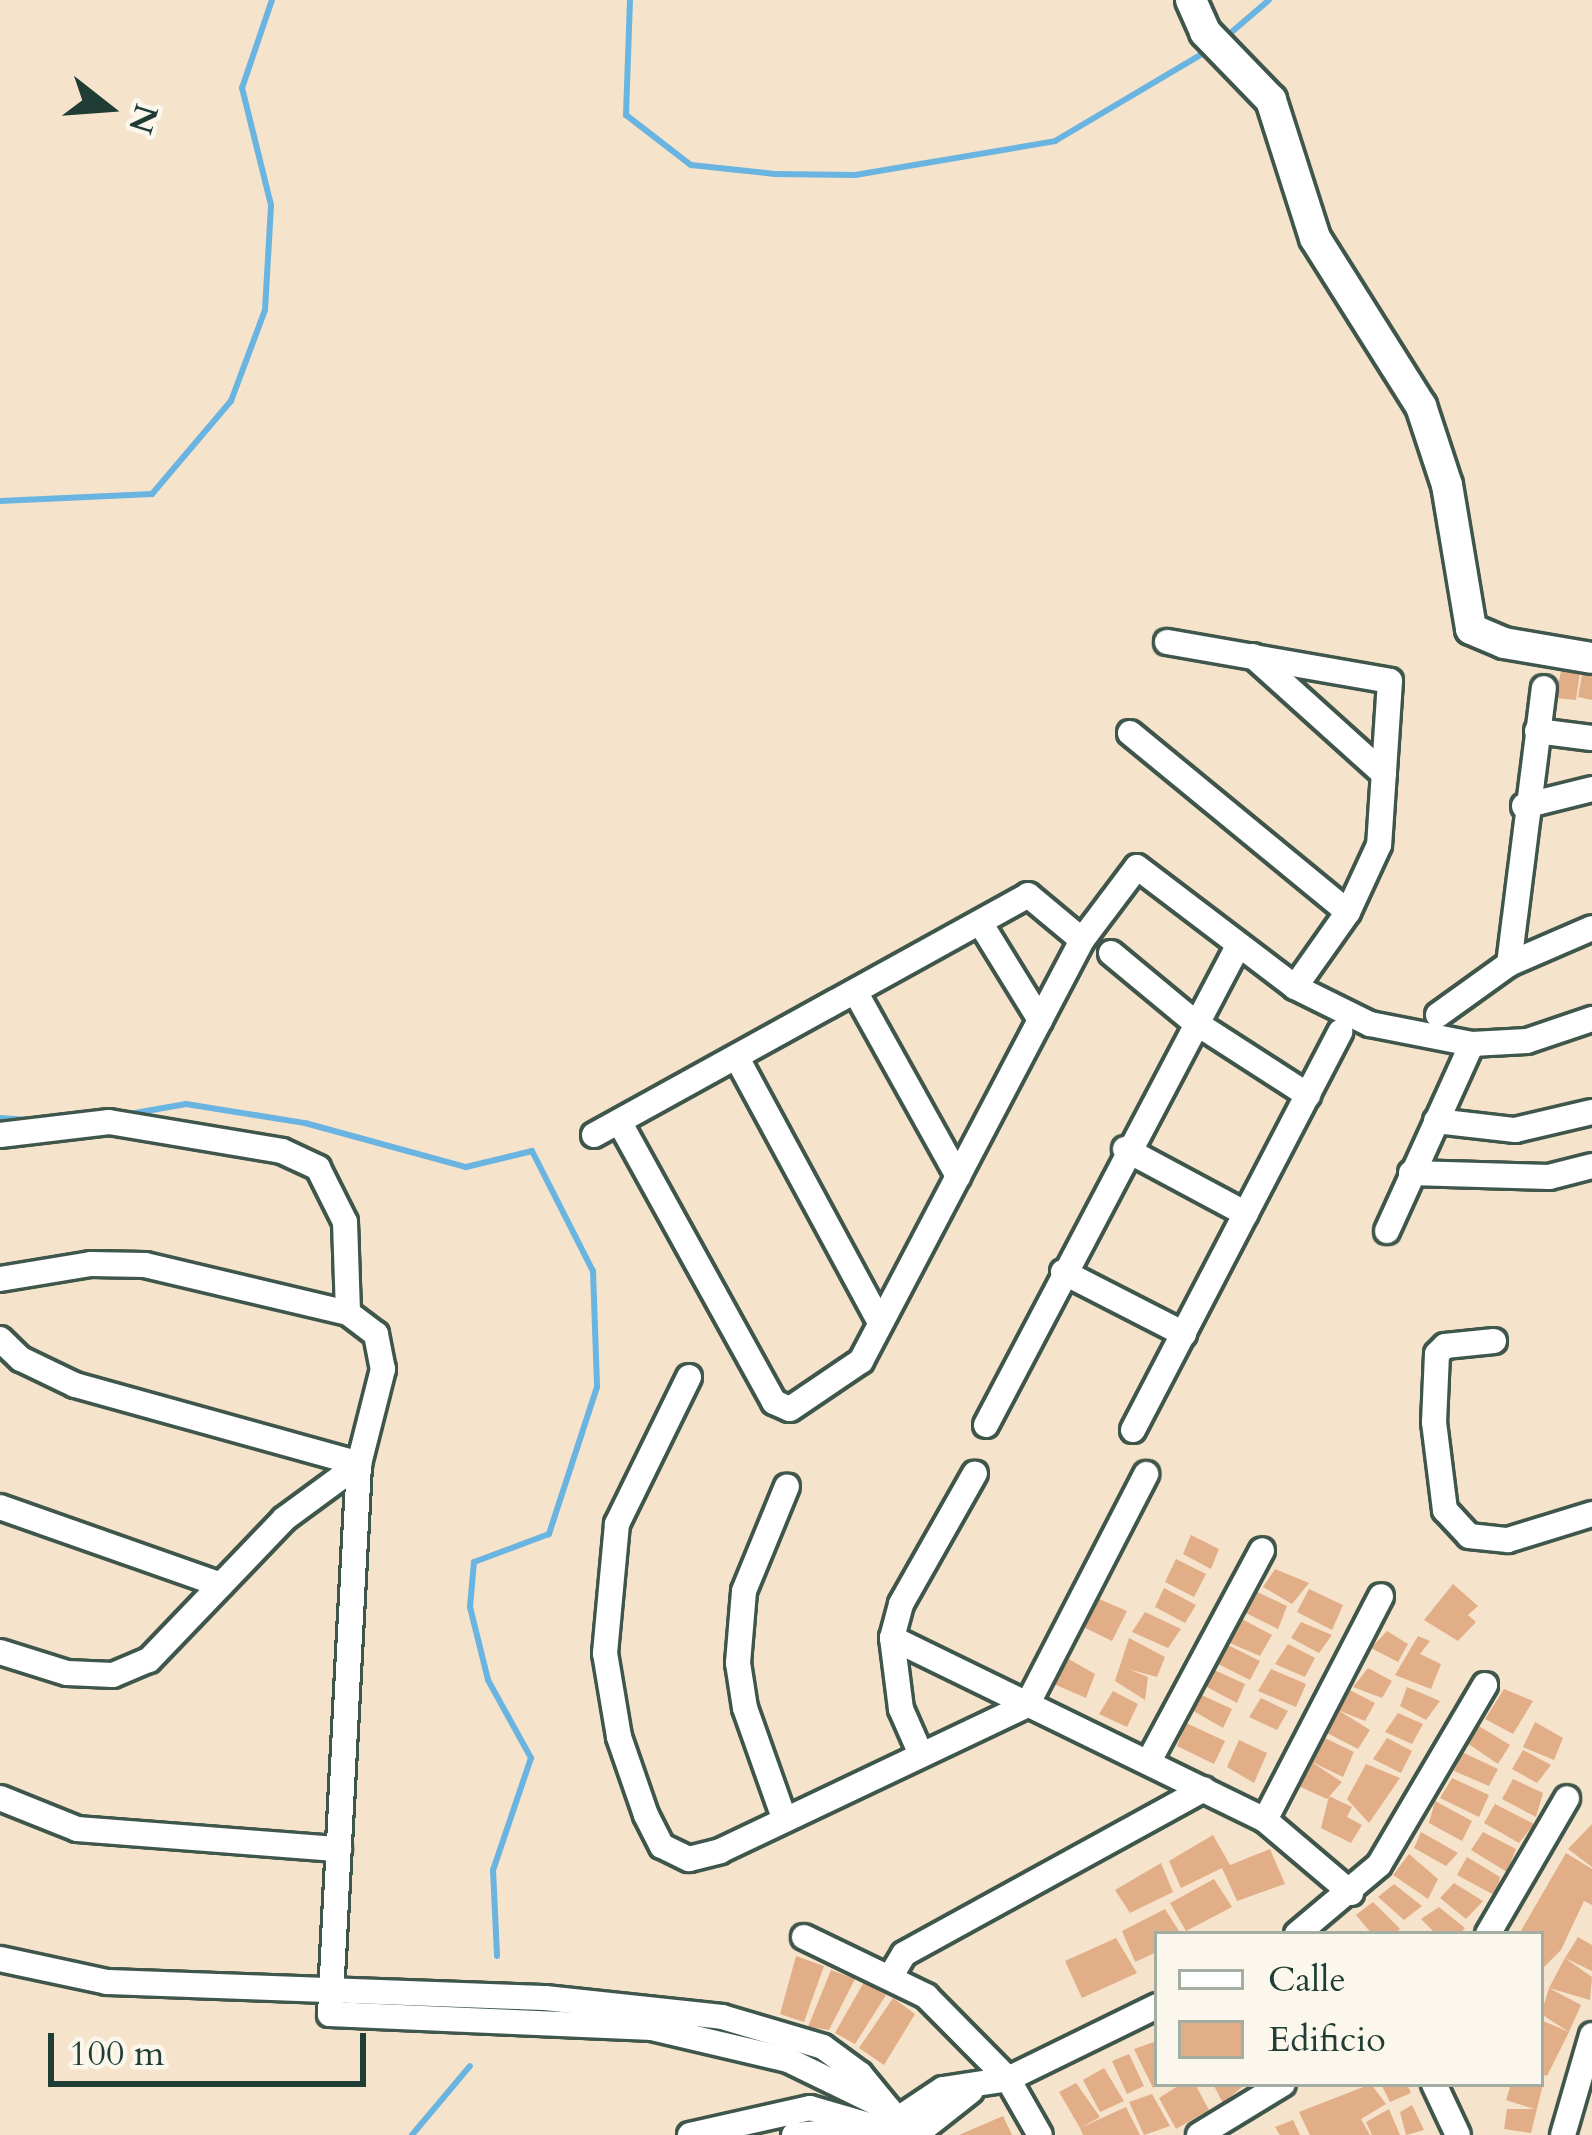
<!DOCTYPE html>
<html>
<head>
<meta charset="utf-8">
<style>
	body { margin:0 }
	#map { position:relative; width:1592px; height:2135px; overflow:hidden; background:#f6e3cb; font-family:Cardo,serif }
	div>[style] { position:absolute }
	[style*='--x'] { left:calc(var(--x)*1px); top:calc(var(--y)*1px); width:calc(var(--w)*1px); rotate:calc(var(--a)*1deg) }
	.stream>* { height:6px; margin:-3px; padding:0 3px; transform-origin:3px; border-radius:3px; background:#6ab4e2 }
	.building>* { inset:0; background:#e2ae87 }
	.roads { filter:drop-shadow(3px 0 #3f564b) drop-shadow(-3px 0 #3f564b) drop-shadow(0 3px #3f564b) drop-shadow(0 -3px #3f564b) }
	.minor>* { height:24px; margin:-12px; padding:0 12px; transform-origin:12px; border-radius:12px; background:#fff }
	.tertiary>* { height:30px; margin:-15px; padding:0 15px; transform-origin:15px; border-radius:15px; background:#fff }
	span { translate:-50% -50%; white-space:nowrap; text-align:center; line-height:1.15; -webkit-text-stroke:9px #fbf7ec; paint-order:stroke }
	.legend { position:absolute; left:1154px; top:1931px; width:390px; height:156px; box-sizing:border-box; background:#fbf7ec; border:3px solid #a3ada2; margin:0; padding:15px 21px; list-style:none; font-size:36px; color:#1f3d34 }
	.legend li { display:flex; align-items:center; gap:24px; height:60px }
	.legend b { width:60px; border:3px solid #a3ada2 }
	.north { position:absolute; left:48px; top:48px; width:120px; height:120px; -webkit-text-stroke:9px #fbf7ec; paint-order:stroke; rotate:107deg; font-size:33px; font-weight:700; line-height:48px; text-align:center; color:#1f3d34 }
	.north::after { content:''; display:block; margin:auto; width:42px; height:54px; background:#1f3d34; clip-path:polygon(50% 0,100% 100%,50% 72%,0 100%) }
	.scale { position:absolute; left:48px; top:2033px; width:318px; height:54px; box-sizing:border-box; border:6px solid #1f3d34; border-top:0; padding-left:15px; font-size:36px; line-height:42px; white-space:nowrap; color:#1f3d34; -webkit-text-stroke:9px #fbf7ec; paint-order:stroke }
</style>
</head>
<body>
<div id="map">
	<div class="stream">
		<div style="--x:630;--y:0;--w:115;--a:92"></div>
		<div style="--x:626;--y:115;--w:82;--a:37.6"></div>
		<div style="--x:691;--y:165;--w:84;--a:6.1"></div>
		<div style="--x:775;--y:174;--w:80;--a:0.7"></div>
		<div style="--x:855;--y:175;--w:203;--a:-9.6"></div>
		<div style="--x:1055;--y:141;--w:177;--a:-30.6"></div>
		<div style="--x:1227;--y:36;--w:55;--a:-40.6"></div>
		<div style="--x:0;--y:501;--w:152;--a:-2.6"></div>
		<div style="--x:152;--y:494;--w:122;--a:-49.7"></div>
		<div style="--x:231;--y:401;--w:97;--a:-69.5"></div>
		<div style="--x:265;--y:310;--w:105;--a:-86.7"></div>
		<div style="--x:271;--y:205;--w:121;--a:-103.9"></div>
		<div style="--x:242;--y:88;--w:93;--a:-71.2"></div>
		<div style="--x:129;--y:1114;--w:58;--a:-10"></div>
		<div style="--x:186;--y:1104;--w:121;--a:9.1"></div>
		<div style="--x:305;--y:1123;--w:167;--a:15.3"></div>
		<div style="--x:466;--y:1167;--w:68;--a:-13.6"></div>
		<div style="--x:532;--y:1151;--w:135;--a:63.1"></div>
		<div style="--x:593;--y:1271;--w:116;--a:88"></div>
		<div style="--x:597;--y:1387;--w:155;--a:108.1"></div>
		<div style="--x:549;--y:1534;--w:80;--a:159.5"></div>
		<div style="--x:474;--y:1562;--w:45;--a:95.1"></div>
		<div style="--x:470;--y:1607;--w:75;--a:76.1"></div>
		<div style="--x:488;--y:1680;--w:89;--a:61.1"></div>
		<div style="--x:531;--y:1758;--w:118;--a:108.7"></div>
		<div style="--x:493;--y:1870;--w:86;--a:87.3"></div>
		<div style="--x:0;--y:1118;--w:32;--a:4"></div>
		<div style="--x:412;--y:2135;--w:90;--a:-50"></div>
	</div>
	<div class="building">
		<div style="clip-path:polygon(1563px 663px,1581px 665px,1576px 700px,1555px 698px)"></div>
		<div style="clip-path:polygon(1584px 664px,1592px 665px,1592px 700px,1578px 697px)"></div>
		<div style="clip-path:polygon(1191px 1535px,1219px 1549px,1211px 1569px,1183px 1554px)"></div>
		<div style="clip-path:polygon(1176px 1559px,1206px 1574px,1194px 1597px,1165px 1582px)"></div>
		<div style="clip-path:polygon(1275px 1569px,1309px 1583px,1292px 1604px,1263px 1587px)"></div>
		<div style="clip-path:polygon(1453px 1584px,1478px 1606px,1468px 1615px,1476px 1622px,1458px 1641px,1424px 1620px)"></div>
		<div style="clip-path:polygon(1164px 1588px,1196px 1605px,1185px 1623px,1155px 1607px)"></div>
		<div style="clip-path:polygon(1251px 1589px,1287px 1606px,1278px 1629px,1238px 1609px)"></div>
		<div style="clip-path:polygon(1309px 1589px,1343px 1605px,1332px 1630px,1297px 1612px)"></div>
		<div style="clip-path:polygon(1092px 1596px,1127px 1611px,1112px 1641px,1075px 1623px)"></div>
		<div style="clip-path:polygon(1145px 1612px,1181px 1629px,1168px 1648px,1132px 1632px)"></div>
		<div style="clip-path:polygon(1240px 1618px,1272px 1635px,1260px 1656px,1225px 1641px)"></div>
		<div style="clip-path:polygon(1301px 1622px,1332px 1635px,1319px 1653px,1291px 1638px)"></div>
		<div style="clip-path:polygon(1387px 1631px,1408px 1644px,1398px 1662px,1371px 1648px)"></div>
		<div style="clip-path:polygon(1418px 1636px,1430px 1641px,1420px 1654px,1441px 1664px,1431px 1689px,1395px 1675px)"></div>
		<div style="clip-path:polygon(1129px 1638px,1165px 1657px,1157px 1677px,1128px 1669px,1148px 1677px,1145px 1700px,1115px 1681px)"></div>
		<div style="clip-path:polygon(1226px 1644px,1260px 1661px,1250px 1680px,1216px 1663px)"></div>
		<div style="clip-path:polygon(1288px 1644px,1315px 1658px,1305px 1677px,1275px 1664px)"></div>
		<div style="clip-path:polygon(1060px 1654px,1095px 1674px,1086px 1698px,1047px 1681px)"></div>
		<div style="clip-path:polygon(1368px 1668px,1392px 1681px,1382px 1698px,1353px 1687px)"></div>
		<div style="clip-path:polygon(1212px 1669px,1245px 1684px,1237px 1703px,1205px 1686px)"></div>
		<div style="clip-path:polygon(1271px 1669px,1306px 1684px,1296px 1707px,1258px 1691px)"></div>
		<div style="clip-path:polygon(1407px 1687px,1440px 1701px,1426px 1720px,1400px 1706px)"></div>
		<div style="clip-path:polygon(1346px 1688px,1375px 1703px,1365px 1721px,1338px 1710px,1370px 1730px,1358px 1749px,1325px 1732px)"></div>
		<div style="clip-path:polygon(1504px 1689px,1533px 1701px,1513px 1734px,1485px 1719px)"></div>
		<div style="clip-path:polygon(1113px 1691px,1138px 1704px,1127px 1727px,1099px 1714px)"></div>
		<div style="clip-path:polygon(1195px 1692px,1232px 1709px,1223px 1728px,1190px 1709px)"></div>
		<div style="clip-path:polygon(1261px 1698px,1288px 1711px,1277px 1730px,1249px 1717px)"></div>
		<div style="clip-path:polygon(1398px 1713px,1423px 1724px,1412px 1744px,1385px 1732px)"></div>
		<div style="clip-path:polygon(1535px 1722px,1563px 1738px,1554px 1760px,1523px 1747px)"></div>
		<div style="clip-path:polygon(1186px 1723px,1225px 1741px,1214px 1764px,1177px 1746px)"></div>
		<div style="clip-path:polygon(1477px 1725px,1510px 1745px,1498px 1764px,1467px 1743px)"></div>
		<div style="clip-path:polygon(1323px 1737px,1354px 1752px,1343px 1777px,1310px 1761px,1342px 1782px,1327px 1799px,1296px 1785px)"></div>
		<div style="clip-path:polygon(1387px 1738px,1412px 1751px,1401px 1773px,1373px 1759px)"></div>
		<div style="clip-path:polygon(1239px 1740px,1267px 1753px,1254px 1783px,1227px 1767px)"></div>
		<div style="clip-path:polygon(1523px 1750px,1551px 1765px,1537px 1783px,1512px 1769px)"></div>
		<div style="clip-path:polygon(1462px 1752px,1498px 1769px,1489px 1786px,1454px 1771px)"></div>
		<div style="clip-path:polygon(1366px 1764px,1400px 1778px,1369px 1823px,1347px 1799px)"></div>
		<div style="clip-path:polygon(1452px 1778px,1489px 1795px,1479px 1817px,1440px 1798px)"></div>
		<div style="clip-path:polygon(1513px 1779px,1543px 1793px,1536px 1817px,1502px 1799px)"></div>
		<div style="clip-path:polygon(1329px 1796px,1352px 1807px,1347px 1817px,1362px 1825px,1351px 1843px,1321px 1828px)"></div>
		<div style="clip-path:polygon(1435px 1801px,1472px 1821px,1462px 1841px,1429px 1823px)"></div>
		<div style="clip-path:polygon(1495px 1804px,1534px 1824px,1519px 1843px,1484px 1823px)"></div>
		<div style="clip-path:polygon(1592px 1824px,1592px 1867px,1568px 1849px)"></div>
		<div style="clip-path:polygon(1421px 1832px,1458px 1853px,1446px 1866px,1414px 1848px)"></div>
		<div style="clip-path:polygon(1483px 1832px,1516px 1849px,1507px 1872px,1471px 1850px)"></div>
		<div style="clip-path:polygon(1213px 1835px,1230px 1865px,1270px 1849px,1285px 1884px,1237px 1901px,1222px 1868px,1181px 1888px,1169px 1861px)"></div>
		<div style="clip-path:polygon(1566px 1853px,1592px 1869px,1592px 1905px,1584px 1901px,1561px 1950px,1541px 1970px,1541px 1934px,1519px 1934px)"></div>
		<div style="clip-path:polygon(1409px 1854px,1438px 1879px,1428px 1899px,1393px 1875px)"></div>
		<div style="clip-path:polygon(1467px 1857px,1500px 1877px,1496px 1896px,1457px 1875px)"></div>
		<div style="clip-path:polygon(1161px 1863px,1173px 1892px,1130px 1913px,1115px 1890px)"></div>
		<div style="clip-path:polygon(1214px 1879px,1232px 1907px,1186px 1931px,1170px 1903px)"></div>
		<div style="clip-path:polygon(1454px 1883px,1483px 1901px,1466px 1919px,1440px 1898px)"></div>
		<div style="clip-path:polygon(1394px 1884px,1422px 1906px,1404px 1920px,1378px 1897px)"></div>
		<div style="clip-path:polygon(1373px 1902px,1400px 1929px,1395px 1934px,1372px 1934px,1356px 1915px)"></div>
		<div style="clip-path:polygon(1439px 1907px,1465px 1928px,1460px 1934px,1436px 1934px,1421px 1919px)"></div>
		<div style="clip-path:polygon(1165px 1909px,1181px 1934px,1157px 1934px,1157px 1952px,1135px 1962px,1122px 1931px)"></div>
		<div style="clip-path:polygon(1578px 1937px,1592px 1945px,1592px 1971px,1565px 1958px)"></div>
		<div style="clip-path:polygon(1116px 1938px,1137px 1973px,1082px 1998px,1065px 1961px)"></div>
		<div style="clip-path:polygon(796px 1956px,824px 1966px,804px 2022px,780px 2014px)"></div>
		<div style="clip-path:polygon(1565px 1958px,1592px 1977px,1590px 2000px,1549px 1988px)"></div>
		<div style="clip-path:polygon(831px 1970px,855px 1979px,829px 2030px,808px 2027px)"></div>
		<div style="clip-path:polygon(864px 1982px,886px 1995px,855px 2044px,835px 2033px)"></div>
		<div style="clip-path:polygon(1549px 1988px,1581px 2005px,1569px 2032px,1541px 2014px)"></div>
		<div style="clip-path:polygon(893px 1998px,915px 2014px,884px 2065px,859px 2048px)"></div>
		<div style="clip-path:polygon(1541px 2020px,1569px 2032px,1547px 2076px,1541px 2074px)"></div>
		<div style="clip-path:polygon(1154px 2042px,1157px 2084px,1153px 2088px,1134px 2049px)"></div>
		<div style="clip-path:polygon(1129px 2054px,1144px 2086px,1127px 2094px,1112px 2061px)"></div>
		<div style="clip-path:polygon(1104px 2068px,1124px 2101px,1100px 2112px,1083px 2080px)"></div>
		<div style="clip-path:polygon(1076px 2083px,1100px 2117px,1080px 2128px,1126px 2107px,1140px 2135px,1083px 2135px,1080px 2128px,1059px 2092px)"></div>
		<div style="clip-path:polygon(1181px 2084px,1195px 2084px,1209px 2110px,1176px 2129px,1159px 2098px)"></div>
		<div style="clip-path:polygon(1213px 2084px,1240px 2084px,1242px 2087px,1223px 2103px)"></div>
		<div style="clip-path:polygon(1371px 2084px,1386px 2104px,1361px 2119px,1370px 2135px,1310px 2135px,1299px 2112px)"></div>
		<div style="clip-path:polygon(1381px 2084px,1407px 2084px,1411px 2093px,1390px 2102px)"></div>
		<div style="clip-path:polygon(1511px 2084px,1543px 2084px,1531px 2133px,1504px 2129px,1507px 2109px,1534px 2109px,1506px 2100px)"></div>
		<div style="clip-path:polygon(1152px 2094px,1170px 2126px,1144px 2135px,1129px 2102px)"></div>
		<div style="clip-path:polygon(1412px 2105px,1424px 2130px,1406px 2135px,1400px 2112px)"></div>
		<div style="clip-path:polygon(1389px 2109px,1400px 2135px,1372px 2135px,1366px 2122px)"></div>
		<div style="clip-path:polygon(1003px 2116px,1012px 2135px,959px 2135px)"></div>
		<div style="clip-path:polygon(1293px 2120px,1300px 2135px,1280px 2135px,1275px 2127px)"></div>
	</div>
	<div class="roads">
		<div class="minor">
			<div style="--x:1167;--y:642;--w:226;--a:9.9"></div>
			<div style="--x:1390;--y:681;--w:164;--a:93.8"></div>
			<div style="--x:1379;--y:845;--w:74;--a:114.8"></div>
			<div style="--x:1348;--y:912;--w:92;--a:125.2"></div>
			<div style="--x:1253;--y:656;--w:176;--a:42"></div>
			<div style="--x:1537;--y:731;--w:55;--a:7.3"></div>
			<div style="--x:1130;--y:733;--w:282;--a:39.4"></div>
			<div style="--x:1524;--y:806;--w:70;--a:-14"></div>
			<div style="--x:981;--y:924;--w:113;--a:58.4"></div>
			<div style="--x:1111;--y:953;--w:107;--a:39.7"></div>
			<div style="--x:1193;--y:1021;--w:137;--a:32.8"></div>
			<div style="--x:1509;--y:964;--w:90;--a:-23.4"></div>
			<div style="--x:856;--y:993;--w:210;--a:60.9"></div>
			<div style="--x:1438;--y:1015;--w:87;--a:-35.7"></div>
			<div style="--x:1509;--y:964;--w:278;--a:-82.8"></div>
			<div style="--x:737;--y:1058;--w:301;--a:61.6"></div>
			<div style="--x:1436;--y:1121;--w:80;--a:6.5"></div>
			<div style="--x:1515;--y:1130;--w:79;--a:-13.2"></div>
			<div style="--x:620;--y:1123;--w:319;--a:61.1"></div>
			<div style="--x:774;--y:1402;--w:17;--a:24"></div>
			<div style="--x:790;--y:1409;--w:86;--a:-34.1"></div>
			<div style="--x:861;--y:1361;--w:475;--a:-62.3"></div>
			<div style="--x:1082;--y:940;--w:91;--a:-53"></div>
			<div style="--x:1137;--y:867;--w:198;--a:37.2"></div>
			<div style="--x:1295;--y:987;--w:84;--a:26.3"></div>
			<div style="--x:1370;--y:1024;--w:104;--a:11.1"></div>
			<div style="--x:1472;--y:1044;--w:55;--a:-3.1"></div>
			<div style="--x:1527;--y:1041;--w:69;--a:-18.7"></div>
			<div style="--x:0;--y:1135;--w:110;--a:-6.8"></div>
			<div style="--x:109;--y:1122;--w:175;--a:9.5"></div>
			<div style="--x:282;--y:1151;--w:40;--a:25"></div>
			<div style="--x:318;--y:1168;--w:60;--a:63.4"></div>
			<div style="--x:345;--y:1222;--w:91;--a:88.1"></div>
			<div style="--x:594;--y:1135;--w:496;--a:-28.9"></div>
			<div style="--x:1028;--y:895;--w:70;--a:39.8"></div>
			<div style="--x:1125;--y:1149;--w:137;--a:28.2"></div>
			<div style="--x:1411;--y:1173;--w:138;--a:1.7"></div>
			<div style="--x:1549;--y:1177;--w:44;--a:-14.3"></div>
			<div style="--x:1387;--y:1231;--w:205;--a:-65.6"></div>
			<div style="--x:1063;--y:1272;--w:136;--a:27.1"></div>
			<div style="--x:0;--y:1279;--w:92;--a:-9.4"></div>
			<div style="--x:91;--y:1264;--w:54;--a:1.1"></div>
			<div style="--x:145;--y:1265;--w:209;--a:13.3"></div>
			<div style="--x:348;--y:1313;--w:35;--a:37"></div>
			<div style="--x:376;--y:1334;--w:36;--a:79"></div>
			<div style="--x:383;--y:1369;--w:98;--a:104.2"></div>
			<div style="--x:359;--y:1464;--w:551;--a:93.02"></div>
			<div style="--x:330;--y:2014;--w:322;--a:2.5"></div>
			<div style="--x:652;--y:2028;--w:140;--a:13.2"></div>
			<div style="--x:788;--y:2060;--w:112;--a:25.9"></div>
			<div style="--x:0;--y:1339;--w:29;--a:44"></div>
			<div style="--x:21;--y:1359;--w:60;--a:25.7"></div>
			<div style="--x:75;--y:1385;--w:295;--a:15.5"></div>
			<div style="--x:1494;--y:1341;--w:49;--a:174.2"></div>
			<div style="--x:1445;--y:1346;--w:11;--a:135"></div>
			<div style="--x:1437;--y:1354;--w:68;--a:92.5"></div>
			<div style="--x:1434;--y:1422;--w:89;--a:82.9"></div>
			<div style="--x:1445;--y:1510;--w:35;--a:47"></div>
			<div style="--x:1469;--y:1536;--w:39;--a:6"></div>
			<div style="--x:1508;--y:1540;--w:88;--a:-17.2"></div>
			<div style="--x:689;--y:1377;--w:164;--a:116.1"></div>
			<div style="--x:617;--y:1524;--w:130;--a:95.3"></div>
			<div style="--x:605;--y:1653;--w:85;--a:80.5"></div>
			<div style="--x:619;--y:1737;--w:83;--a:70.9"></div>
			<div style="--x:646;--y:1815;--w:35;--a:63"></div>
			<div style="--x:662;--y:1846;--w:30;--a:26"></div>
			<div style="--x:689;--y:1859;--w:32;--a:-14"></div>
			<div style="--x:720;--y:1851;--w:340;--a:-25.4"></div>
			<div style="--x:1027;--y:1705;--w:260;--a:-62.7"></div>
			<div style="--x:986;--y:1425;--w:541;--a:-62.25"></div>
			<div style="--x:1133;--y:1430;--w:449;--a:-62.5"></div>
			<div style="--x:0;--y:1507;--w:234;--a:19.4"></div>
			<div style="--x:892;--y:1638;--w:415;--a:26"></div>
			<div style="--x:1265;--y:1820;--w:113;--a:40.3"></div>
			<div style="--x:0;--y:1652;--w:70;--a:17.4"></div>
			<div style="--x:67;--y:1673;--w:46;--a:2.5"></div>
			<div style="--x:113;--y:1675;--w:39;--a:-23"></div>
			<div style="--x:149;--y:1660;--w:195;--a:-46.2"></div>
			<div style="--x:284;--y:1519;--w:93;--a:-36.3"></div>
			<div style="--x:919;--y:1750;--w:45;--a:-113.7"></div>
			<div style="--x:901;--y:1709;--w:72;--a:-97.2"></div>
			<div style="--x:892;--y:1638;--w:35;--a:-75"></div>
			<div style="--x:901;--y:1604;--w:150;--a:-60.5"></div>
			<div style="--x:1149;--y:1761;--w:239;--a:-61.8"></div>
			<div style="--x:0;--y:1798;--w:83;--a:21.9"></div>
			<div style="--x:77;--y:1829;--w:263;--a:4.4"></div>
			<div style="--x:784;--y:1818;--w:117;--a:-109.5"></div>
			<div style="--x:745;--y:1708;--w:46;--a:-98.8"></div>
			<div style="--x:738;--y:1663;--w:72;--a:-85.2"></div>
			<div style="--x:744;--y:1591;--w:113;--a:-67.7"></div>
			<div style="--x:1265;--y:1820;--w:252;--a:-62.6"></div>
			<div style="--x:1297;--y:1934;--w:107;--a:-40.1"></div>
			<div style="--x:1379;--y:1865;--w:209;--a:-59.5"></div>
			<div style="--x:1488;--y:1934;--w:157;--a:-59.8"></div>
			<div style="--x:804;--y:1937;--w:136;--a:25.8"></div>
			<div style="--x:926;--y:1996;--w:117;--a:45.3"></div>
			<div style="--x:1008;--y:2079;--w:64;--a:60.3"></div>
			<div style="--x:0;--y:1959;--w:109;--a:12.1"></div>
			<div style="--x:107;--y:1982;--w:438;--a:2.1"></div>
			<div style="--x:545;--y:1998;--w:178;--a:6.1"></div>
			<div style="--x:722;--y:2017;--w:105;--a:16.5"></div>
			<div style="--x:823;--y:2047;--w:46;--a:36.1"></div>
			<div style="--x:860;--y:2074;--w:79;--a:50.7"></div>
			<div style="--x:892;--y:1974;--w:23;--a:-59"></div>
			<div style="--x:904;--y:1954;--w:342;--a:-28.8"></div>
			<div style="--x:1434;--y:2084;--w:56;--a:64.8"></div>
			<div style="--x:898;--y:2119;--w:54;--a:-33.7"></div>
			<div style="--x:943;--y:2089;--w:66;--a:-8.7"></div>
			<div style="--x:1008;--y:2079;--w:166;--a:-26.1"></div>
			<div style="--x:690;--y:2135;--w:123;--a:-12.7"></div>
			<div style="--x:810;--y:2108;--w:97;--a:16.2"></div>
			<div style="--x:794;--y:2135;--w:75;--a:-4.6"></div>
			<div style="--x:915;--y:2135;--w:71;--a:-38.2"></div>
			<div style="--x:1199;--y:2135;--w:98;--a:-31.3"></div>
			<div style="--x:1563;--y:2135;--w:104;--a:-73.8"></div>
		</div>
		<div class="tertiary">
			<div style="--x:1191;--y:0;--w:35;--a:66"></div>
			<div style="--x:1205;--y:32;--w:95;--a:45.9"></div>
			<div style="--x:1271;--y:100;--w:145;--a:72.3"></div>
			<div style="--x:1315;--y:238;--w:199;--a:57.8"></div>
			<div style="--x:1421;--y:406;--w:83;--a:71.8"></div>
			<div style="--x:1447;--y:485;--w:146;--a:80.5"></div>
			<div style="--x:1471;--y:629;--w:36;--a:23"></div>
			<div style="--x:1504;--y:643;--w:89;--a:9.7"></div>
		</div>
	</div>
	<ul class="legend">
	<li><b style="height:15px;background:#fff"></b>Calle</li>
	<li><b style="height:33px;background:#e2ae87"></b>Edificio</li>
	</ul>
	<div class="north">N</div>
	<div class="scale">100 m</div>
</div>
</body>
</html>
